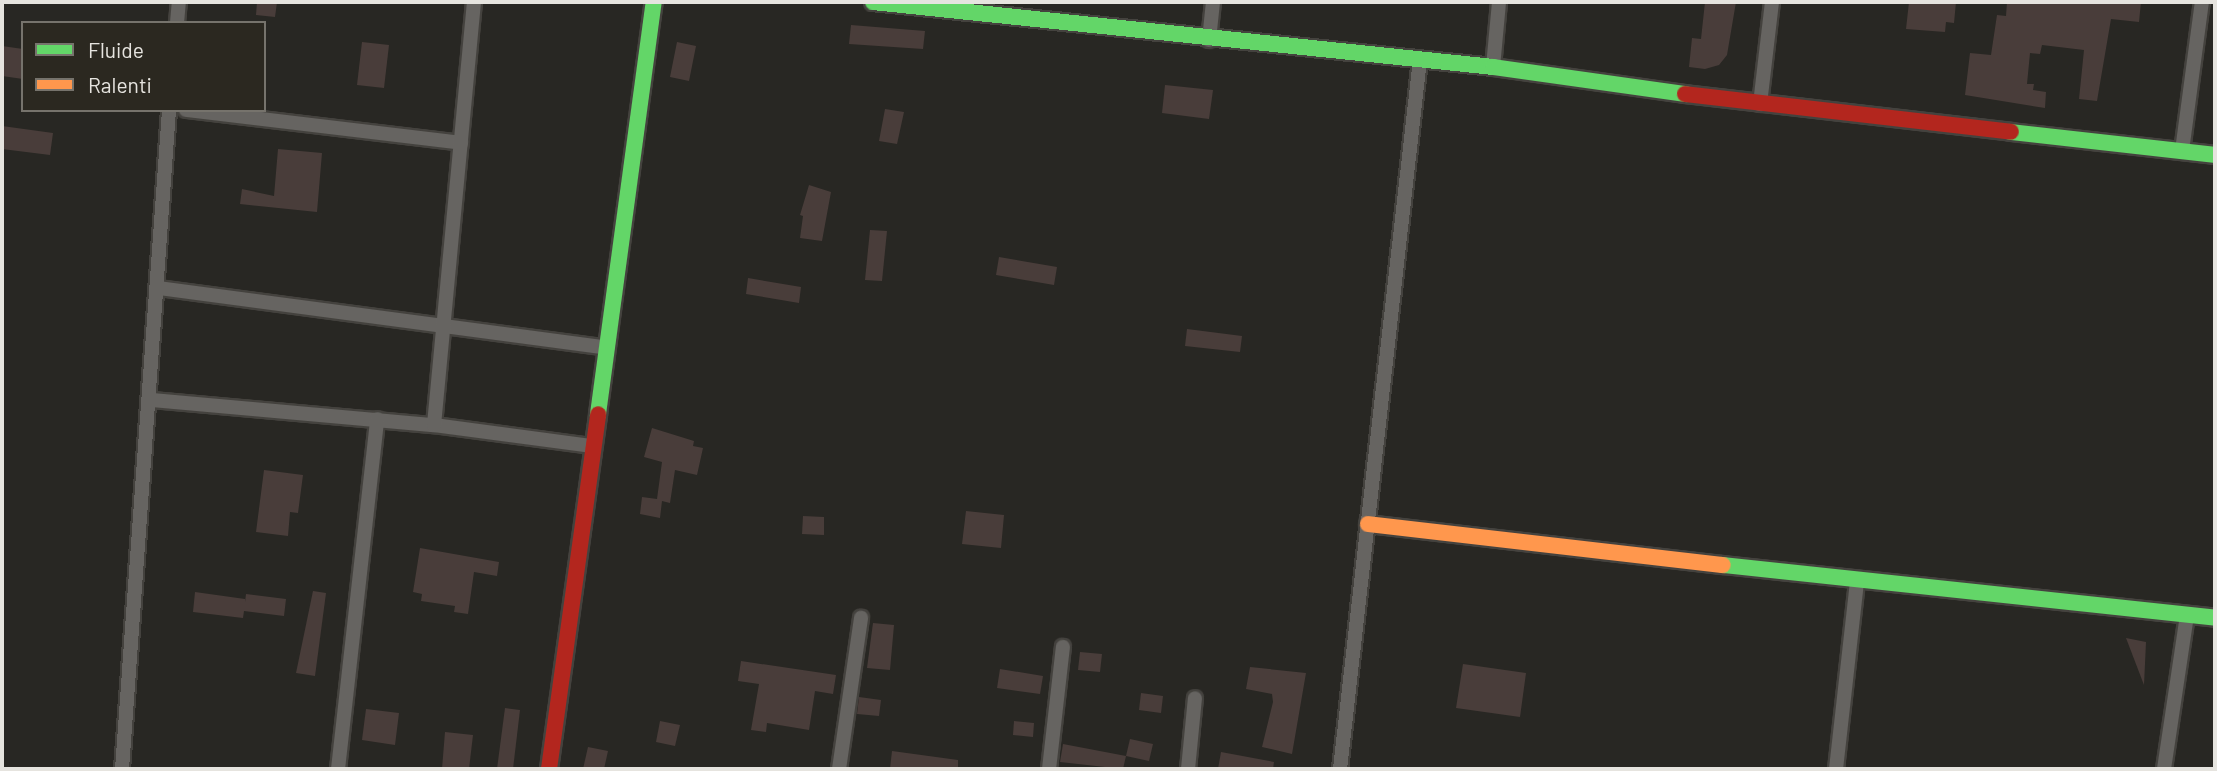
<!DOCTYPE html>
<html>
<head>
<meta charset="utf-8">
<style>
	body { margin:0 }
	#map { position:relative; width:2217px; height:771px; overflow:hidden; background:#282723; font-family:Barlow,sans-serif }
	div>[style] { position:absolute }
	[style*='--x'] { left:calc(var(--x)*1px); top:calc(var(--y)*1px); width:calc(var(--w)*1px); rotate:calc(var(--a)*1deg) }
	.building>* { inset:0; background:#493d3a }
	.roads { filter:drop-shadow(2px 0 #44423e) drop-shadow(-2px 0 #44423e) drop-shadow(0 2px #44423e) drop-shadow(0 -2px #44423e) }
	.street>* { height:14px; margin:-7px; padding:0 7px; transform-origin:7px; border-radius:7px; background:#666461 }
	.fast>* { height:16px; margin:-8px; padding:0 8px; transform-origin:8px; border-radius:8px; background:#63d668 }
	.slow>* { height:16px; margin:-8px; padding:0 8px; transform-origin:8px; border-radius:8px; background:#ff974d }
	.jam>* { height:16px; margin:-8px; padding:0 8px; transform-origin:8px; border-radius:8px; background:#b3261e }
	span { translate:-50% -50%; white-space:nowrap; text-align:center; line-height:1.15; -webkit-text-stroke:5px #2b2820; paint-order:stroke }
	.frame { position:absolute; inset:0; border:4px solid #e6e4df; pointer-events:none }
	.legend { position:absolute; left:21px; top:21px; width:245px; height:91px; box-sizing:border-box; background:#2b2820; border:2px solid #76736c; margin:0; padding:9px 12px; list-style:none; font-size:21px; color:#e6e4df }
	.legend li { display:flex; align-items:center; gap:14px; height:35px }
	.legend b { width:35px; border:2px solid #76736c }
</style>
</head>
<body>
<div id="map">
	<div class="building">
		<div style="clip-path:polygon(257px 2px,277px 2px,275px 17px,256px 15px)"></div>
		<div style="clip-path:polygon(1705px 2px,1736px 2px,1727px 55px,1719px 65px,1705px 69px,1689px 67px,1692px 38px,1701px 39px)"></div>
		<div style="clip-path:polygon(1909px 2px,1956px 2px,1954px 23px,1946px 22px,1945px 32px,1906px 29px)"></div>
		<div style="clip-path:polygon(2007px 2px,2141px 2px,2139px 22px,2111px 19px,2097px 101px,2079px 99px,2084px 50px,2042px 45px,2040px 54px,2030px 53px,2027px 84px,2034px 84px,2033px 90px,2046px 92px,2045px 108px,1965px 95px,1970px 53px,1991px 55px,1997px 15px,2006px 16px)"></div>
		<div style="clip-path:polygon(851px 25px,925px 31px,923px 49px,849px 44px)"></div>
		<div style="clip-path:polygon(362px 42px,389px 45px,384px 88px,357px 85px)"></div>
		<div style="clip-path:polygon(677px 42px,696px 46px,689px 81px,670px 77px)"></div>
		<div style="clip-path:polygon(2px 46px,23px 49px,23px 79px,2px 76px)"></div>
		<div style="clip-path:polygon(1165px 85px,1213px 90px,1209px 119px,1162px 113px)"></div>
		<div style="clip-path:polygon(885px 109px,904px 112px,897px 144px,879px 141px)"></div>
		<div style="clip-path:polygon(2px 126px,53px 133px,50px 155px,2px 149px)"></div>
		<div style="clip-path:polygon(278px 149px,322px 153px,317px 212px,240px 204px,242px 189px,274px 196px)"></div>
		<div style="clip-path:polygon(809px 185px,831px 192px,822px 241px,800px 238px,803px 216px,800px 215px)"></div>
		<div style="clip-path:polygon(870px 230px,887px 231px,882px 281px,865px 280px)"></div>
		<div style="clip-path:polygon(999px 257px,1057px 267px,1054px 285px,996px 275px)"></div>
		<div style="clip-path:polygon(748px 278px,801px 287px,799px 303px,746px 294px)"></div>
		<div style="clip-path:polygon(1187px 329px,1242px 336px,1240px 352px,1185px 346px)"></div>
		<div style="clip-path:polygon(652px 428px,694px 441px,693px 446px,703px 448px,697px 475px,675px 470px,670px 503px,662px 501px,660px 518px,640px 514px,642px 497px,657px 499px,662px 462px,644px 457px)"></div>
		<div style="clip-path:polygon(264px 470px,303px 475px,298px 513px,290px 512px,288px 536px,256px 532px)"></div>
		<div style="clip-path:polygon(966px 511px,1004px 515px,1001px 548px,962px 544px)"></div>
		<div style="clip-path:polygon(803px 516px,824px 517px,824px 535px,802px 534px)"></div>
		<div style="clip-path:polygon(420px 548px,499px 562px,497px 576px,474px 572px,468px 614px,454px 612px,455px 606px,421px 601px,422px 594px,413px 592px)"></div>
		<div style="clip-path:polygon(313px 591px,326px 593px,315px 676px,296px 673px)"></div>
		<div style="clip-path:polygon(195px 592px,245px 599px,245px 602px,246px 594px,286px 599px,284px 616px,244px 611px,243px 618px,193px 612px)"></div>
		<div style="clip-path:polygon(873px 623px,894px 625px,890px 670px,867px 668px)"></div>
		<div style="clip-path:polygon(2126px 638px,2146px 642px,2144px 685px)"></div>
		<div style="clip-path:polygon(1080px 652px,1102px 654px,1100px 672px,1078px 670px)"></div>
		<div style="clip-path:polygon(741px 661px,836px 675px,833px 694px,815px 691px,809px 730px,767px 723px,766px 732px,751px 730px,759px 684px,738px 681px)"></div>
		<div style="clip-path:polygon(1463px 664px,1526px 673px,1520px 717px,1456px 708px)"></div>
		<div style="clip-path:polygon(1250px 667px,1306px 673px,1292px 754px,1262px 747px,1273px 702px,1272px 694px,1246px 689px)"></div>
		<div style="clip-path:polygon(1000px 669px,1043px 676px,1040px 694px,997px 688px)"></div>
		<div style="clip-path:polygon(1141px 693px,1163px 696px,1161px 713px,1139px 710px)"></div>
		<div style="clip-path:polygon(859px 697px,881px 700px,879px 716px,857px 714px)"></div>
		<div style="clip-path:polygon(505px 708px,520px 710px,513px 769px,497px 769px)"></div>
		<div style="clip-path:polygon(366px 709px,399px 713px,395px 745px,362px 740px)"></div>
		<div style="clip-path:polygon(660px 721px,680px 725px,675px 746px,656px 742px)"></div>
		<div style="clip-path:polygon(1014px 721px,1034px 723px,1033px 737px,1013px 735px)"></div>
		<div style="clip-path:polygon(445px 732px,473px 735px,469px 769px,442px 769px)"></div>
		<div style="clip-path:polygon(1130px 739px,1153px 744px,1149px 761px,1126px 756px)"></div>
		<div style="clip-path:polygon(1063px 744px,1126px 756px,1123px 769px,1060px 762px)"></div>
		<div style="clip-path:polygon(588px 747px,608px 751px,604px 769px,583px 769px)"></div>
		<div style="clip-path:polygon(892px 751px,958px 760px,958px 769px,890px 769px)"></div>
		<div style="clip-path:polygon(1221px 752px,1274px 762px,1273px 769px,1218px 769px)"></div>
	</div>
	<div class="roads">
		<div class="street">
			<div style="--x:177;--y:23;--w:21;--a:-85"></div>
			<div style="--x:1209;--y:40;--w:38;--a:-84"></div>
			<div style="--x:1493;--y:67;--w:65;--a:-84.7"></div>
			<div style="--x:1760;--y:104;--w:103;--a:-83.3"></div>
			<div style="--x:186;--y:110;--w:277;--a:6.8"></div>
			<div style="--x:2182;--y:151;--w:150;--a:-82.4"></div>
			<div style="--x:159;--y:288;--w:449;--a:7.6"></div>
			<div style="--x:152;--y:400;--w:283;--a:5.1"></div>
			<div style="--x:434;--y:425;--w:158;--a:7.6"></div>
			<div style="--x:434;--y:425;--w:425;--a:-84.6"></div>
			<div style="--x:122;--y:769;--w:661;--a:-85.92"></div>
			<div style="--x:338;--y:769;--w:352;--a:-83.6"></div>
			<div style="--x:839;--y:769;--w:153;--a:-81.7"></div>
			<div style="--x:1049;--y:769;--w:123;--a:-83.5"></div>
			<div style="--x:1188;--y:769;--w:71;--a:-84.4"></div>
			<div style="--x:1340;--y:769;--w:714;--a:-83.57"></div>
			<div style="--x:1836;--y:769;--w:189;--a:-83.6"></div>
			<div style="--x:2164;--y:769;--w:156;--a:-81.5"></div>
		</div>
		<div class="fast">
			<div style="--x:873;--y:2;--w:623;--a:5.98"></div>
			<div style="--x:1493;--y:67;--w:194;--a:8"></div>
			<div style="--x:2011;--y:132;--w:205;--a:6.4"></div>
			<div style="--x:598;--y:414;--w:416;--a:-82.3"></div>
			<div style="--x:1723;--y:565;--w:495;--a:6.1"></div>
		</div>
		<div class="slow">
			<div style="--x:1368;--y:524;--w:357;--a:6.6"></div>
		</div>
		<div class="jam">
			<div style="--x:1685;--y:94;--w:328;--a:6.6"></div>
			<div style="--x:549;--y:769;--w:358;--a:-82.1"></div>
		</div>
	</div>
	<div class="frame"></div>
	<ul class="legend">
	<li><b style="height:9px;background:#63d668"></b>Fluide</li>
	<li><b style="height:9px;background:#ff974d"></b>Ralenti</li>
	</ul>
</div>
</body>
</html>
